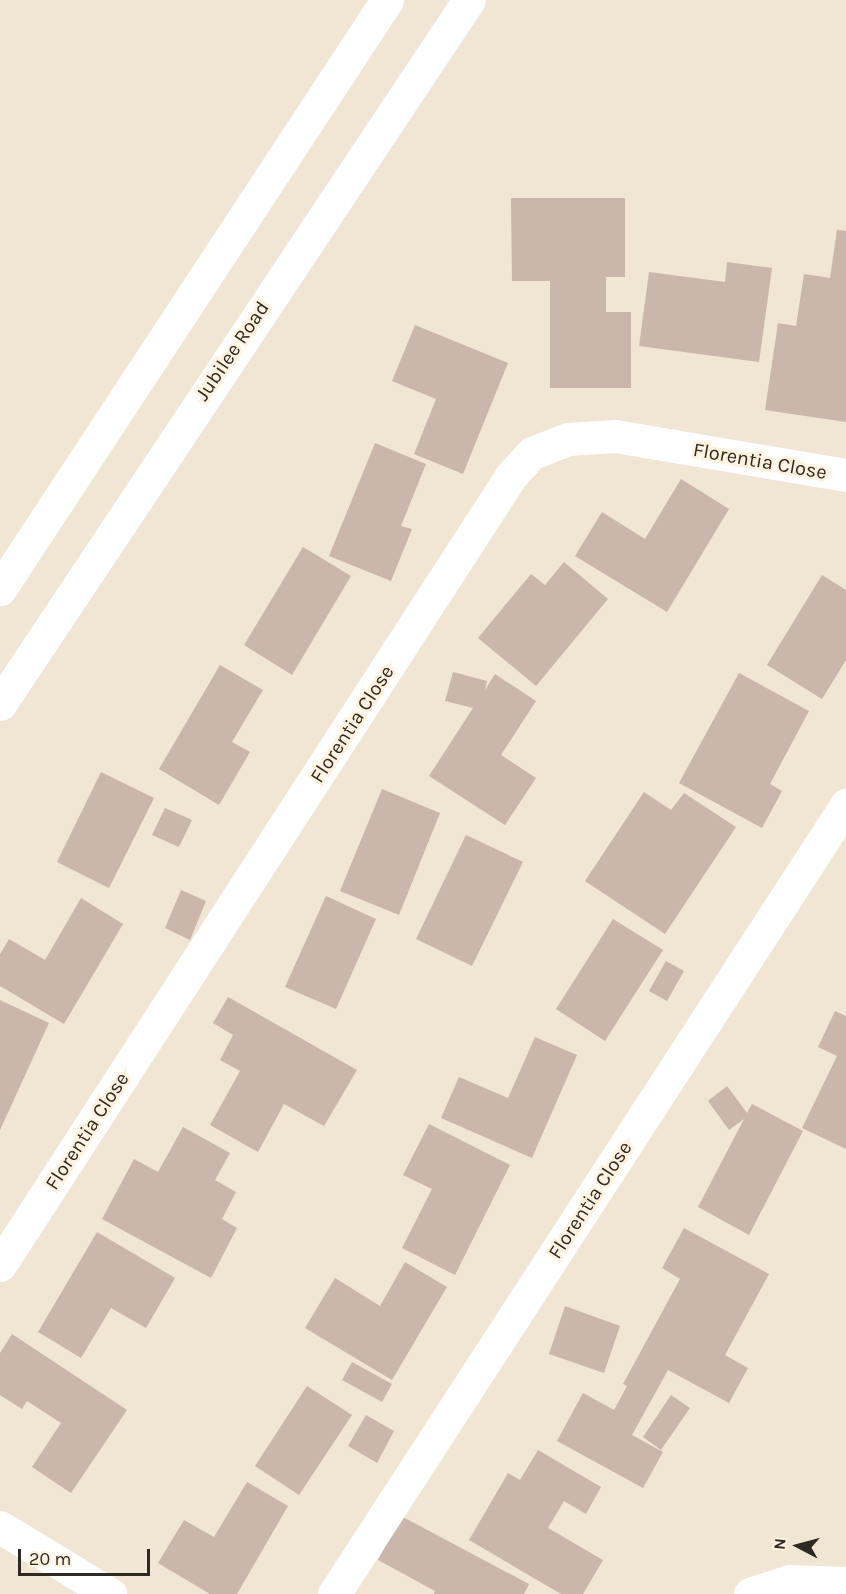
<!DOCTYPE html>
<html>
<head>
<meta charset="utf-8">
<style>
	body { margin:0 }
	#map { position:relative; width:846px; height:1594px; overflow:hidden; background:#f1e5d3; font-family:Karla,sans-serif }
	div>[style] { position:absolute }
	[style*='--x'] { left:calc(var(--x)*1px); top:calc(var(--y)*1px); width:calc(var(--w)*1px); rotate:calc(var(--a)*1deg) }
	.building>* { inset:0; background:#cab6ab }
	.minor>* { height:33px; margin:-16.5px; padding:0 16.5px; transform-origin:16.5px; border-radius:16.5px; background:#fff }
	.secondary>* { height:33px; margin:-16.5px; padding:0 16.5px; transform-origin:16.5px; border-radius:16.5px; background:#fff }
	span { translate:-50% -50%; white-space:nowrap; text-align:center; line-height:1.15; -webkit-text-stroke:6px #fff3e0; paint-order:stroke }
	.street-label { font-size:20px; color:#2e2a23 }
	.north { position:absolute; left:768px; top:1516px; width:60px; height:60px; -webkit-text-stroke:4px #fff3e0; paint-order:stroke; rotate:276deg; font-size:16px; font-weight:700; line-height:24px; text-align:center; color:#2e2a23 }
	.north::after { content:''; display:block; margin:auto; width:21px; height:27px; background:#2e2a23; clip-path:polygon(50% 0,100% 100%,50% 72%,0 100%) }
	.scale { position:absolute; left:18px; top:1549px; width:132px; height:27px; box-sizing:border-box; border:3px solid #2e2a23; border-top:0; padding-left:8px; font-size:18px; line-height:21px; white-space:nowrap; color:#2e2a23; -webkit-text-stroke:4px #fff3e0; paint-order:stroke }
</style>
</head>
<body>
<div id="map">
	<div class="building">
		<div style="clip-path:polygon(511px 198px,625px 198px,625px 277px,606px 277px,606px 312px,631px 312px,631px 388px,550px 388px,550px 281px,512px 281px)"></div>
		<div style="clip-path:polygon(837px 230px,846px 231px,846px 422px,765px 410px,778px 323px,796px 326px,804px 274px,830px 278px)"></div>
		<div style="clip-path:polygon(727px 262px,772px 268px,759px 362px,639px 346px,649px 272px,725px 282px)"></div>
		<div style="clip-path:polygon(415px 325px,508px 363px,463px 474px,414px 454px,436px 399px,392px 381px)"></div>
		<div style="clip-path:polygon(375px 443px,426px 464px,401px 526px,412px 529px,391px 581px,329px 556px)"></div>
		<div style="clip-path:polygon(681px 479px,729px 509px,667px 612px,575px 556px,602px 512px,645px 539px)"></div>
		<div style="clip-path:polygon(303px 547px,351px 576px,292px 675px,244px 645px)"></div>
		<div style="clip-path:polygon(564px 562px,608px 599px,536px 686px,478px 638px,531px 574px,545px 585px)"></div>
		<div style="clip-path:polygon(822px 575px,846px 590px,846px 660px,822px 699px,767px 665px)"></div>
		<div style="clip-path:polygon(220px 665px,263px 690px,232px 742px,250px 752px,219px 805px,159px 769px)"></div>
		<div style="clip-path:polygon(453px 672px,487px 681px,485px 690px,495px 674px,536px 701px,501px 755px,536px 778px,505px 825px,429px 776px,473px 708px,445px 701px)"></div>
		<div style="clip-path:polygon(739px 673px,809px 711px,770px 784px,782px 791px,762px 828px,679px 783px)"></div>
		<div style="clip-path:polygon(101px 772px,154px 798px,109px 888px,57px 862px)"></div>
		<div style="clip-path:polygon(382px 789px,440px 813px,399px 915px,340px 891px)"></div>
		<div style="clip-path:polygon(644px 792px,671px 810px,684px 793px,736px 827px,665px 934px,585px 881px)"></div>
		<div style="clip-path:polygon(165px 808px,192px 820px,179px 847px,152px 835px)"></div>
		<div style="clip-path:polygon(466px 835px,523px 862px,472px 966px,416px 939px)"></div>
		<div style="clip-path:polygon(181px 890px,206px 901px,190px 940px,165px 928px)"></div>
		<div style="clip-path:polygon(326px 896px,376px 919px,336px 1009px,285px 987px)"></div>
		<div style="clip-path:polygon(81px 898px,123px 924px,64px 1024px,0 986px,0 954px,9px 939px,45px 960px)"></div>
		<div style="clip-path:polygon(613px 919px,663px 950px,605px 1041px,556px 1009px)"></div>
		<div style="clip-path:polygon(666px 961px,684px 971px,667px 1001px,649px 991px)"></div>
		<div style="clip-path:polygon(228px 997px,357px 1070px,324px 1126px,284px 1104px,258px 1152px,210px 1125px,240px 1071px,220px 1060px,233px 1035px,213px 1023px)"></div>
		<div style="clip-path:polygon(0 1000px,49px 1023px,0 1130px)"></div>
		<div style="clip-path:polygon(835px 1011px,846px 1016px,846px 1149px,802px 1128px,837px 1056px,818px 1047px)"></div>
		<div style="clip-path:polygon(535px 1037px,577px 1055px,532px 1158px,441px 1118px,459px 1077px,508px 1098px)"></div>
		<div style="clip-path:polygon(727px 1086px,747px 1113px,752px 1104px,803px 1131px,749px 1235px,698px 1207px,744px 1119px,729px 1130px,708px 1101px)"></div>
		<div style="clip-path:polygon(429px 1124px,510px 1165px,455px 1275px,402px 1248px,432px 1189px,403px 1175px)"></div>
		<div style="clip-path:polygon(183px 1127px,230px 1153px,215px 1180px,236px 1192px,222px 1219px,237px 1228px,211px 1278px,102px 1219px,134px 1159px,158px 1172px)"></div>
		<div style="clip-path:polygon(684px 1228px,769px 1274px,725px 1355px,748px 1368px,729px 1403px,668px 1370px,632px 1435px,663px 1452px,643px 1488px,557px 1441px,583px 1393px,614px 1410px,627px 1386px,623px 1384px,680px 1279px,662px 1268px)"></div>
		<div style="clip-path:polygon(97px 1232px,175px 1278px,146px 1328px,111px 1308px,81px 1358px,38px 1332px)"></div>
		<div style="clip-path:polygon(405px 1262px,447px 1287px,392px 1380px,305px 1328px,335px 1278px,380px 1306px)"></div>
		<div style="clip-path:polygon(565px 1306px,620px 1326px,604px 1373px,549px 1354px)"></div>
		<div style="clip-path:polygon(12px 1334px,127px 1410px,71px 1493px,32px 1467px,61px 1423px,27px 1401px,22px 1409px,0 1395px,0 1353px)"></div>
		<div style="clip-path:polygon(352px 1362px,392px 1384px,382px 1402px,342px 1380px)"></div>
		<div style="clip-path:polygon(307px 1386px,352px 1415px,299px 1495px,255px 1466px)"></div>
		<div style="clip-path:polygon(671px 1395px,690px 1408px,661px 1450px,643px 1437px)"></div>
		<div style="clip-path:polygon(366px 1415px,394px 1431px,377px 1463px,348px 1446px)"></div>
		<div style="clip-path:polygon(538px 1450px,601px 1487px,586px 1514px,564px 1501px,548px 1528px,603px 1560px,583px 1594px,561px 1594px,469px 1540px,508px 1473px,520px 1480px)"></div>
		<div style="clip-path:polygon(247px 1482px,288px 1506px,237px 1594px,210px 1594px,158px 1563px,184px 1520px,214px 1537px)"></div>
		<div style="clip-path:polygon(401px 1516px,529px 1584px,524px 1594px,434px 1594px,435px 1591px,378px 1560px)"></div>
	</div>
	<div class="minor">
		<div style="--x:0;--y:1265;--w:940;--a:-57.07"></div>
		<div style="--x:511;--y:476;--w:31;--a:-48"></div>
		<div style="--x:532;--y:453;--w:39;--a:-21"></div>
		<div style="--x:568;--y:439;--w:47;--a:-3.7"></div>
		<div style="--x:615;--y:436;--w:234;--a:9.6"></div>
		<div style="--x:0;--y:1527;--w:129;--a:31.3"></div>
		<div style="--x:334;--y:1594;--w:941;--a:-57.02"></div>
		<div style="--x:750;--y:1594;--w:41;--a:-18.4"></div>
		<div style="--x:789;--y:1581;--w:57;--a:2"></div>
	</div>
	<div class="secondary">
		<div style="--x:0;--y:589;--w:705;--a:-56.69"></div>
		<div style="--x:0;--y:704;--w:846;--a:-56.33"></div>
	</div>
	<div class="street-label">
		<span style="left:232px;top:351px;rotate:-56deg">Jubilee Road</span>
		<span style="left:760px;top:461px;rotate:10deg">Florentia Close</span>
		<span style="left:352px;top:724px;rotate:-57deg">Florentia Close</span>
		<span style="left:87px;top:1131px;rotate:-57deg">Florentia Close</span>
		<span style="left:590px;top:1200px;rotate:-57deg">Florentia Close</span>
	</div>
	<div class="north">N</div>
	<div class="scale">20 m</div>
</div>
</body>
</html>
